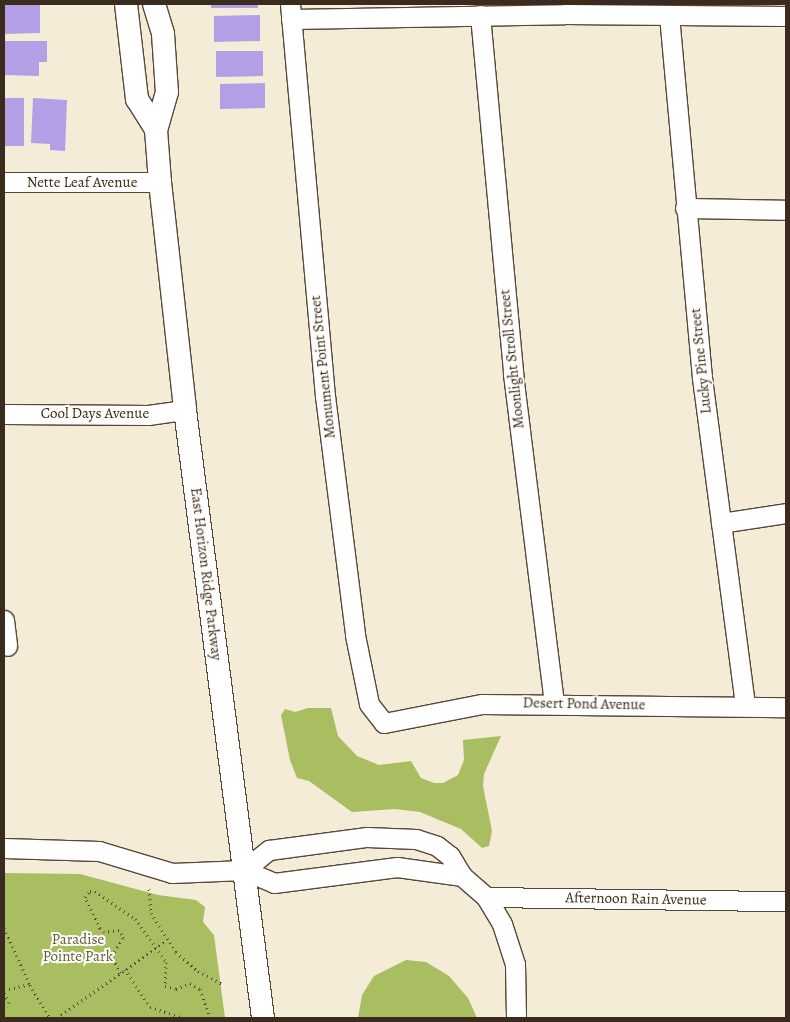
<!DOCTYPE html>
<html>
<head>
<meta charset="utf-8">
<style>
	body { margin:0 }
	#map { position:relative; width:790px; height:1022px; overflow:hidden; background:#f4ecd7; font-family:Alegreya,serif }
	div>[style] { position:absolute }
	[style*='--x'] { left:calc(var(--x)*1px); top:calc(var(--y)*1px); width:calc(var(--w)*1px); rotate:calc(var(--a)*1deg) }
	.green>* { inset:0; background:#a9bd61 }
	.building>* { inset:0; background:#b49fe7 }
	.path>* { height:3px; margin-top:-1.5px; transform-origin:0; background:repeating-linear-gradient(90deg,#57473a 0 1px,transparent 0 5px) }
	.roads { filter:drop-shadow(1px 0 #57473a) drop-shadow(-1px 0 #57473a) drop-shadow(0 1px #57473a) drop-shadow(0 -1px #57473a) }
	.minor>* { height:19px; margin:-9.5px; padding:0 9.5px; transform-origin:9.5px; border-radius:9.5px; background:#fff }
	.tertiary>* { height:22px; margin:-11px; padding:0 11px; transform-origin:11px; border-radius:11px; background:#fff }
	span { translate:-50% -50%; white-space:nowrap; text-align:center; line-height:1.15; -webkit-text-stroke:4px #fdfcf7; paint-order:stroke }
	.street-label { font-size:15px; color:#3b2a1e }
	.park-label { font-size:15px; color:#625d35 }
	.frame { position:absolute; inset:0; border:5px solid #3b2a1e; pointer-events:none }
</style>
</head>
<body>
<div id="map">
	<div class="green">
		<div style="clip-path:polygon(308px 708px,331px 708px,338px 736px,357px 756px,379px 765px,411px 761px,421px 778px,434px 783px,443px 783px,458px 775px,464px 760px,463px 740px,501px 736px,484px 774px,483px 786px,492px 831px,489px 846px,482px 848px,461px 829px,420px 812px,395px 809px,352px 812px,309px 781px,297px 778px,290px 760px,281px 715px,285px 709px,295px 712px)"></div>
		<div style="clip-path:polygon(4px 873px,80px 874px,158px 895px,196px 900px,205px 907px,203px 922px,214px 935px,225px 1018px,4px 1018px)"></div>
		<div style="clip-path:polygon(406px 960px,426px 962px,449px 976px,468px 998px,477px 1018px,358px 1018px,362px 995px,374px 976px)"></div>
	</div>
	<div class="building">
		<div style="clip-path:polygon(4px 4px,40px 4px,40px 33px,4px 34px)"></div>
		<div style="clip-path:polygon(211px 4px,258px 4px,258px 8px,211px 8px)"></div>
		<div style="clip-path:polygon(260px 15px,260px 41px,214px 42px,214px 16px)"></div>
		<div style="clip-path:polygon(4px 41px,47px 41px,47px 62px,39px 62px,39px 76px,4px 75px)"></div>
		<div style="clip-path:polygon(216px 51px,263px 51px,263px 76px,216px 77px)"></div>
		<div style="clip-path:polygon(265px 83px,265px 108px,220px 109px,220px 84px)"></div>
		<div style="clip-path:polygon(4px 98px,24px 98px,24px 146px,4px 146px)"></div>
		<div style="clip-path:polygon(33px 98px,67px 100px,65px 151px,50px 150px,50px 144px,31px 143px)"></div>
	</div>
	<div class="path">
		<div style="--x:149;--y:889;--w:24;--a:85"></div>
		<div style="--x:151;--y:913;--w:46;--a:57.3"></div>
		<div style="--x:176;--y:952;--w:29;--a:41"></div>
		<div style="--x:198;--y:971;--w:30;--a:28"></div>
		<div style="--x:4;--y:928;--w:63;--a:65.5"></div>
		<div style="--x:30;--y:985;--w:39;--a:59"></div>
		<div style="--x:125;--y:969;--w:45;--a:56.7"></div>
		<div style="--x:150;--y:1007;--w:35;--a:18"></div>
		<div style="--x:120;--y:973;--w:19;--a:-115"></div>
		<div style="--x:112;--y:956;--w:21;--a:-59"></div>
		<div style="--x:123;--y:938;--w:4;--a:-104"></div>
		<div style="--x:122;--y:934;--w:5;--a:-127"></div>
		<div style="--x:119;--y:930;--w:15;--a:172"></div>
		<div style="--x:104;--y:932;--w:6;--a:-135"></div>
		<div style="--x:100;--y:928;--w:34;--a:-116"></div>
		<div style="--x:85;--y:897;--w:8;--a:-50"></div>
		<div style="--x:90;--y:891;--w:5;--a:0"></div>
		<div style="--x:95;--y:891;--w:49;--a:35"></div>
		<div style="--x:135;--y:919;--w:53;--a:54.2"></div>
		<div style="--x:166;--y:962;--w:24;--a:92"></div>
		<div style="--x:165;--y:986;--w:11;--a:15"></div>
		<div style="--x:176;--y:989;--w:15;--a:-23"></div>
		<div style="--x:190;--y:983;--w:12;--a:31"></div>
		<div style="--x:200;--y:989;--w:31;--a:71"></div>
		<div style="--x:4;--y:990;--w:27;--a:-13"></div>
		<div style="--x:4;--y:993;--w:10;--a:61"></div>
		<div style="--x:9;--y:1002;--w:5;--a:112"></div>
		<div style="--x:57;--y:1018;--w:135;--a:-35.3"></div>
	</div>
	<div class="roads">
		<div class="minor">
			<div style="--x:290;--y:4;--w:394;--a:84.9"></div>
			<div style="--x:325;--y:396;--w:241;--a:82.8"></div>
			<div style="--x:355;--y:635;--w:70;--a:78.5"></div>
			<div style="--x:369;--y:704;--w:24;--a:52"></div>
			<div style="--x:384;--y:723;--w:100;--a:-11"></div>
			<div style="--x:482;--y:704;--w:304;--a:0.6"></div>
			<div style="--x:480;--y:15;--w:361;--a:84.7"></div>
			<div style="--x:513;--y:374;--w:332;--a:82.9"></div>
			<div style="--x:669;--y:15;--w:364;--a:84.8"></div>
			<div style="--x:702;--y:378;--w:331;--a:82.5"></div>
			<div style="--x:291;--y:19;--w:274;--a:-1"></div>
			<div style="--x:565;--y:14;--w:221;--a:0.5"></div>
			<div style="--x:4;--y:182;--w:156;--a:0"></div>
			<div style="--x:685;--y:208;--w:101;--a:1.1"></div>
			<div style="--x:4;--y:414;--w:144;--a:0.4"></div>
			<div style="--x:148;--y:415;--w:37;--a:-8"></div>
			<div style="--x:721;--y:523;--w:66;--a:-8.7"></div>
			<div style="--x:4;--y:620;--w:26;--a:83"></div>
			<div style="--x:4;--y:848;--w:95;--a:1.8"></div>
			<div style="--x:99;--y:851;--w:76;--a:16.8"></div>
			<div style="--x:172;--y:873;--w:72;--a:-2.4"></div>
			<div style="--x:244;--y:870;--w:33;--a:23"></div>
			<div style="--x:274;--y:883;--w:124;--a:-7.4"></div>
			<div style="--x:397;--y:867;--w:66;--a:7.9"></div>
			<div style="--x:244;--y:870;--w:32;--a:-39"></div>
			<div style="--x:269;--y:850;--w:99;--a:-7.6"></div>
			<div style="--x:367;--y:837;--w:49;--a:2.3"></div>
			<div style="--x:416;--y:839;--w:22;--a:18"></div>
			<div style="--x:437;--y:846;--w:16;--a:38"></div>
			<div style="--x:450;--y:856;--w:23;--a:59"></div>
			<div style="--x:462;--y:876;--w:32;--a:41"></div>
			<div style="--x:486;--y:897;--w:31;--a:59"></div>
			<div style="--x:502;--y:924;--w:42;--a:72"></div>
			<div style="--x:515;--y:964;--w:54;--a:88.9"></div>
			<div style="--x:486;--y:897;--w:300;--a:0.8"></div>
		</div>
		<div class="tertiary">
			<div style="--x:126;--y:4;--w:96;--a:83.4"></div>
			<div style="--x:137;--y:99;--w:36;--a:58"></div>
			<div style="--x:154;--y:4;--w:31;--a:73"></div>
			<div style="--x:163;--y:34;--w:58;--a:86.1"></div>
			<div style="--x:167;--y:92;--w:40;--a:106"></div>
			<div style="--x:156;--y:130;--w:52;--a:85.6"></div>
			<div style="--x:160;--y:182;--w:229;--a:83.7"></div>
			<div style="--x:185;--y:410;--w:613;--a:82.69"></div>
		</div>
	</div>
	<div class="street-label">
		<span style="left:82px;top:183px">Nette Leaf Avenue</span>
		<span style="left:512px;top:359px;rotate:-96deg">Moonlight Stroll Street</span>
		<span style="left:701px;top:361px;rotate:-96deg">Lucky Pine Street</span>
		<span style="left:323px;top:367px;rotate:-96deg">Monument Point Street</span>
		<span style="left:95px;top:414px">Cool Days Avenue</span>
		<span style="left:206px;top:574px;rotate:83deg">East Horizon Ridge Parkway</span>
		<span style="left:584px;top:704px;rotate:1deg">Desert Pond Avenue</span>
		<span style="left:636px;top:899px;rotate:1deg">Afternoon Rain Avenue</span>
	</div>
	<div class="park-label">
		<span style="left:78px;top:948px">Paradise<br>Pointe Park</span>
	</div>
	<div class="frame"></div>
</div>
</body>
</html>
